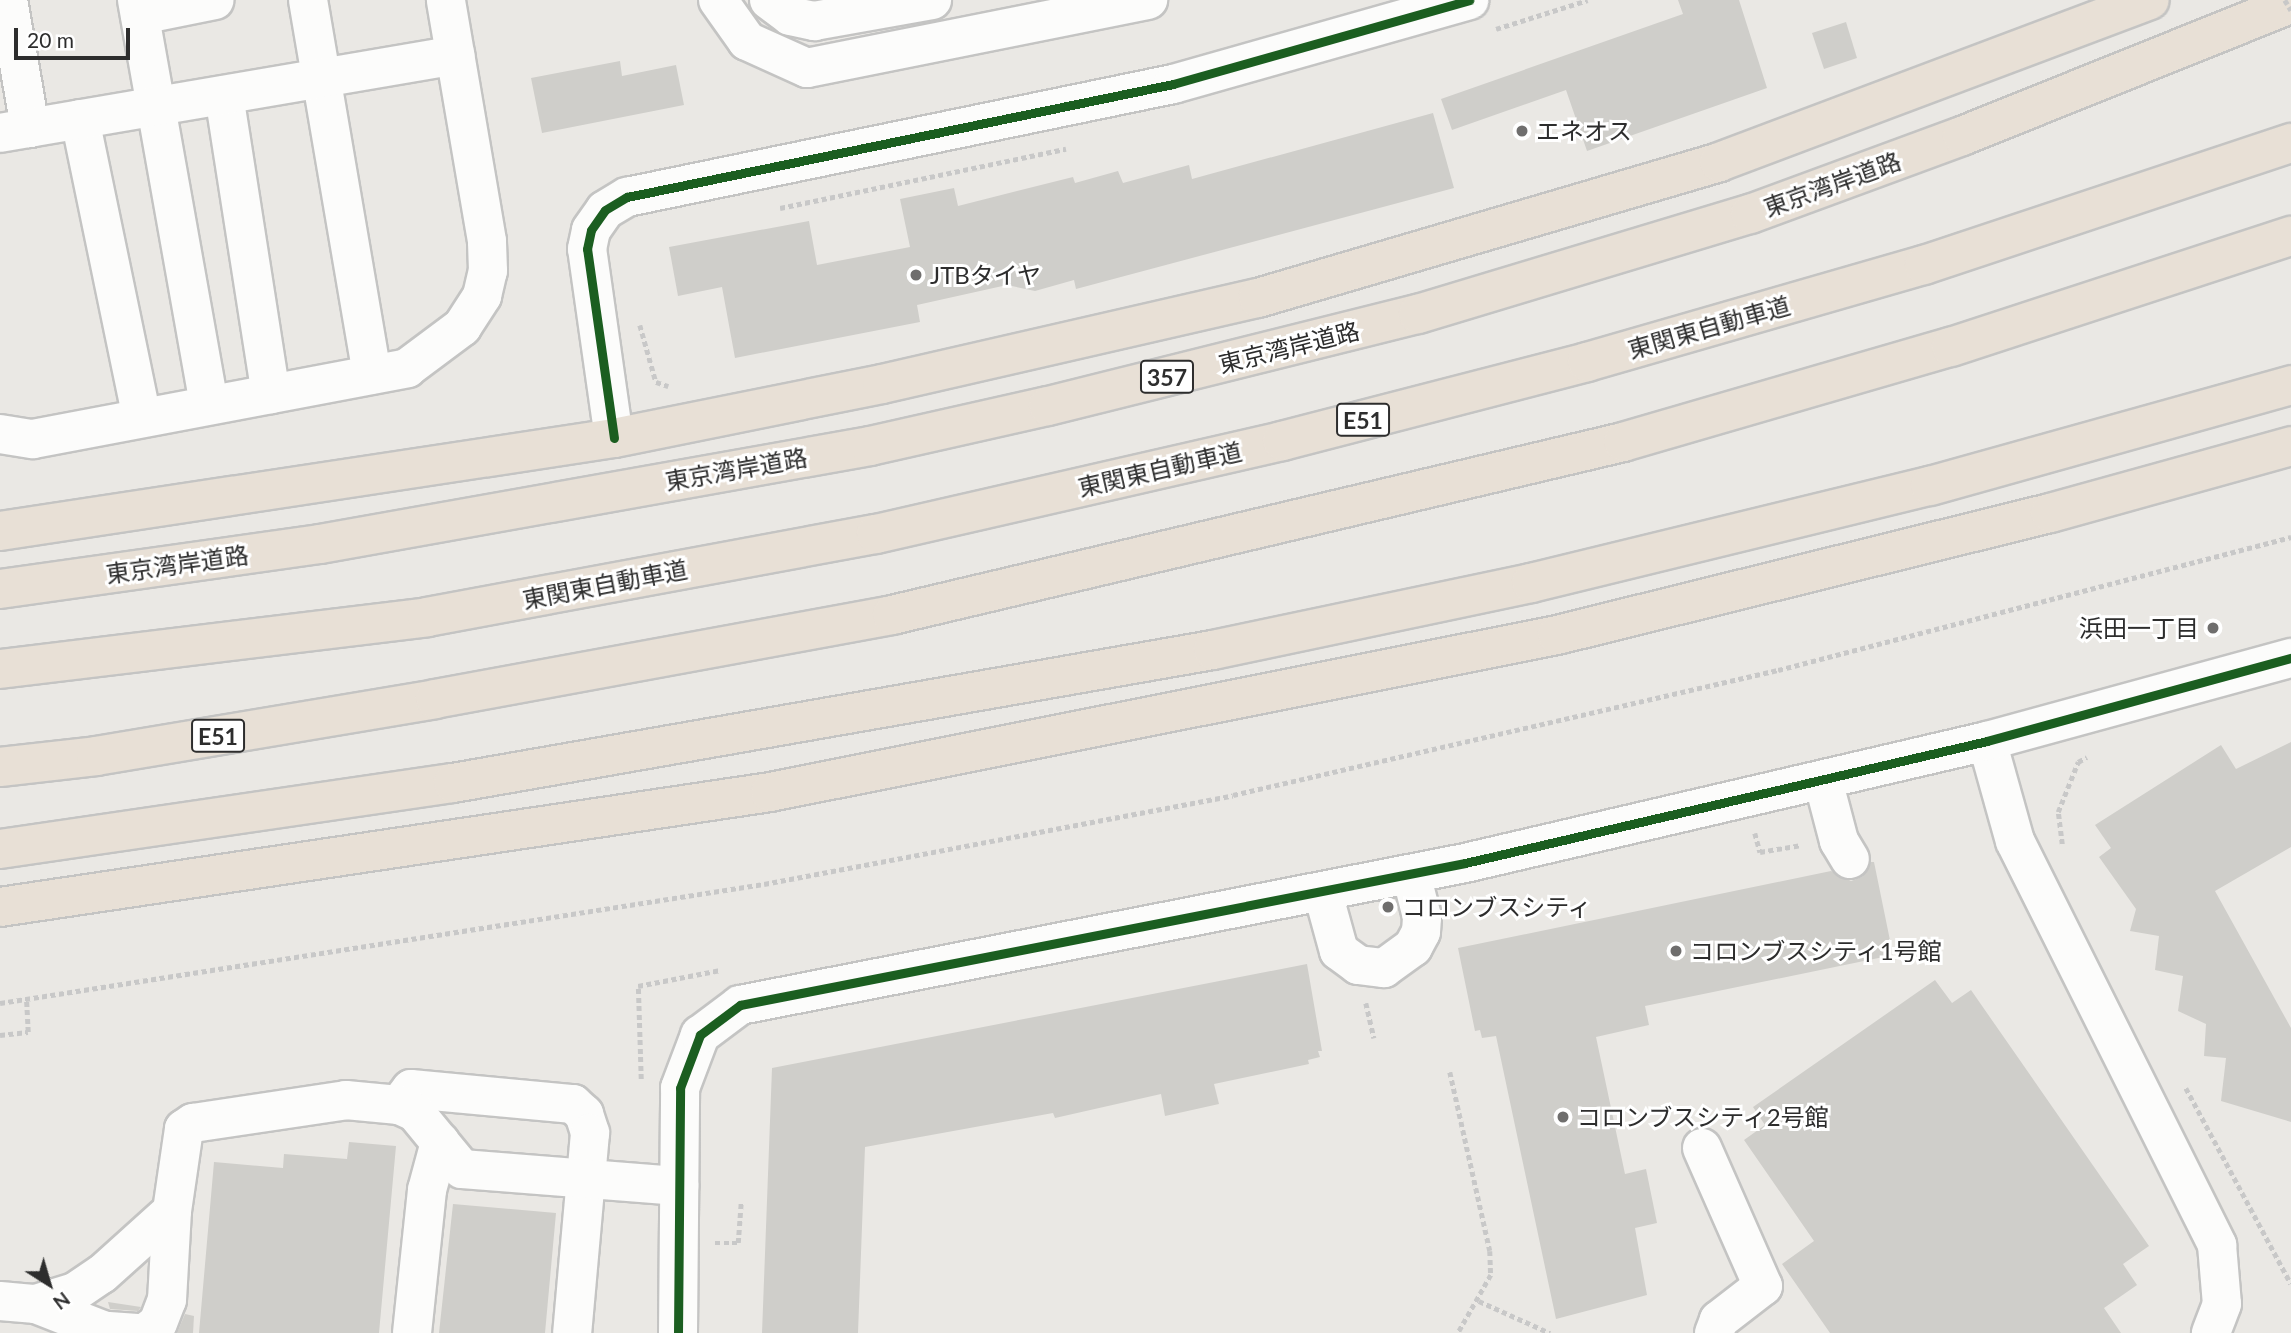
<!DOCTYPE html>
<html>
<head>
<meta charset="utf-8">
<style>
	body { margin:0 }
	#map { position:relative; width:2291px; height:1333px; overflow:hidden; background:#eae8e4; font-family:Lato,"Noto Sans JP",sans-serif }
	div>[style] { position:absolute }
	[style*='--x'] { left:calc(var(--x)*1px); top:calc(var(--y)*1px); width:calc(var(--w)*1px); rotate:calc(var(--a)*1deg) }
	.building>* { inset:0; background:#cfceca }
	.path>* { height:4.5px; margin-top:-2.25px; transform-origin:0; background:repeating-linear-gradient(90deg,#c8c8c8 0 5px,transparent 0 8.5px) }
	.roads { filter:drop-shadow(2px 0 #c4c4c3) drop-shadow(-2px 0 #c4c4c3) drop-shadow(0 2px #c4c4c3) drop-shadow(0 -2px #c4c4c3) }
	.minor>* { height:38px; margin:-19px; padding:0 19px; transform-origin:19px; border-radius:19px; background:#fcfcfb }
	.highway>* { height:38px; margin:-19px; padding:0 19px; transform-origin:19px; border-radius:19px; background:#e8e0d6 }
	.path-bridge>* { height:4.5px; margin-top:-2.25px; transform-origin:0; background:repeating-linear-gradient(90deg,#c8c8c8 0 5px,transparent 0 8.5px) }
	.cycleway>* { height:9px; margin:-4.5px; padding:0 4.5px; transform-origin:4.5px; border-radius:4.5px; background:#1b5e20 }
	.dots>* { width:19px; height:19px; translate:-50% -50%; box-sizing:border-box; border:4px solid #fff; border-radius:50% }
	span { translate:-50% -50%; white-space:nowrap; text-align:center; line-height:1.15; -webkit-text-stroke:6px #fff; paint-order:stroke }
	.shield-label span { padding:2px 5px; background:#fff; border:2px solid; border-radius:5px; -webkit-text-stroke-width:0 }
	.shield-label { font-size:23px; color:#2d2d2d; font-weight:700 }
	.poi-label { font-size:24px; color:#2d2d2d }
	.left { translate:0 -50%; text-align:left }
	.right { translate:-100% -50%; text-align:right }
	.street-label { font-size:24px; color:#2d2d2d }
	.north { position:absolute; left:14px; top:1249px; width:70px; height:70px; -webkit-text-stroke:5px #fff; paint-order:stroke; rotate:143deg; font-size:19px; font-weight:700; line-height:28px; text-align:center; color:#2d2d2d }
	.north::after { content:''; display:block; margin:auto; width:24px; height:32px; background:#2d2d2d; clip-path:polygon(50% 0,100% 100%,50% 72%,0 100%) }
	.scale { position:absolute; left:14px; top:28px; width:116px; height:32px; box-sizing:border-box; border:4px solid #2d2d2d; border-top:0; padding-left:9px; font-size:21px; line-height:24px; white-space:nowrap; color:#2d2d2d; -webkit-text-stroke:5px #fff; paint-order:stroke }
</style>
</head>
<body>
<div id="map">
	<div class="building">
		<div style="clip-path:polygon(1678px 0,1739px 0,1767px 88px,1587px 151px,1566px 90px,1452px 130px,1441px 99px,1683px 14px)"></div>
		<div style="clip-path:polygon(1846px 22px,1857px 58px,1824px 69px,1812px 33px)"></div>
		<div style="clip-path:polygon(620px 61px,622px 76px,676px 65px,684px 105px,542px 133px,531px 78px)"></div>
		<div style="clip-path:polygon(1433px 113px,1454px 188px,1076px 289px,1074px 280px,1035px 291px,1007px 285px,917px 305px,920px 322px,735px 358px,722px 287px,678px 296px,669px 247px,809px 221px,817px 265px,910px 247px,900px 199px,954px 188px,958px 206px,1073px 177px,1075px 183px,1118px 171px,1123px 183px,1189px 165px,1192px 179px)"></div>
		<div style="clip-path:polygon(2291px 742px,2291px 847px,2215px 891px,2291px 1028px,2291px 1122px,2221px 1101px,2226px 1058px,2204px 1056px,2206px 1024px,2178px 1011px,2183px 976px,2155px 970px,2159px 936px,2130px 931px,2136px 909px,2099px 857px,2111px 848px,2095px 825px,2221px 745px,2236px 769px)"></div>
		<div style="clip-path:polygon(1871px 862px,1874px 862px,1893px 955px,1645px 1006px,1649px 1025px,1596px 1037px,1625px 1174px,1646px 1169px,1657px 1223px,1635px 1228px,1647px 1295px,1556px 1319px,1496px 1036px,1482px 1038px,1480px 1030px,1475px 1031px,1458px 948px,1831px 871px,1851px 881px,1862px 877px)"></div>
		<div style="clip-path:polygon(1307px 964px,1322px 1051px,1318px 1051px,1320px 1057px,1308px 1060px,1309px 1064px,1214px 1084px,1219px 1104px,1165px 1116px,1161px 1094px,1055px 1118px,1053px 1113px,865px 1147px,858px 1333px,762px 1333px,772px 1068px)"></div>
		<div style="clip-path:polygon(1935px 980px,1952px 1003px,1971px 990px,2149px 1246px,2123px 1264px,2137px 1285px,2104px 1308px,2121px 1333px,1830px 1333px,1782px 1264px,1814px 1241px,1744px 1140px,1765px 1125px,1753px 1107px)"></div>
		<div style="clip-path:polygon(349px 1142px,396px 1146px,379px 1333px,199px 1333px,214px 1162px,283px 1168px,284px 1154px,347px 1159px)"></div>
		<div style="clip-path:polygon(453px 1204px,556px 1213px,545px 1333px,439px 1333px)"></div>
		<div style="clip-path:polygon(108px 1302px,141px 1307px,138px 1311px,110px 1309px)"></div>
		<div style="clip-path:polygon(185px 1314px,194px 1316px,193px 1333px,177px 1333px)"></div>
	</div>
	<div class="path">
		<div style="--x:1496;--y:29;--w:96;--a:-17.5"></div>
		<div style="--x:780;--y:208;--w:292;--a:-11.7"></div>
		<div style="--x:640;--y:325;--w:59;--a:74.3"></div>
		<div style="--x:656;--y:382;--w:13;--a:18"></div>
		<div style="--x:1755;--y:833;--w:20;--a:75"></div>
		<div style="--x:1760;--y:852;--w:42;--a:-9.7"></div>
		<div style="--x:2062;--y:844;--w:32;--a:-97"></div>
		<div style="--x:2058;--y:812;--w:54;--a:-68.2"></div>
		<div style="--x:2078;--y:762;--w:10;--a:-29"></div>
		<div style="--x:0;--y:1003;--w:773;--a:-8.85"></div>
		<div style="--x:764;--y:884;--w:477;--a:-10.7"></div>
		<div style="--x:1233;--y:795;--w:559;--a:-12.92"></div>
		<div style="--x:1778;--y:670;--w:530;--a:-14.53"></div>
		<div style="--x:1366;--y:1003;--w:36;--a:77"></div>
		<div style="--x:0;--y:1035;--w:28;--a:-6"></div>
		<div style="--x:28;--y:1032;--w:33;--a:-93"></div>
		<div style="--x:1450;--y:1072;--w:183;--a:77.4"></div>
		<div style="--x:1490;--y:1251;--w:24;--a:88"></div>
		<div style="--x:1491;--y:1275;--w:67;--a:119.6"></div>
		<div style="--x:641;--y:1079;--w:93;--a:-91.8"></div>
		<div style="--x:638;--y:986;--w:84;--a:-11"></div>
		<div style="--x:2186;--y:1088;--w:222;--a:61.8"></div>
		<div style="--x:715;--y:1243;--w:23;--a:0"></div>
		<div style="--x:738;--y:1243;--w:41;--a:-85.8"></div>
		<div style="--x:1479;--y:1301;--w:78;--a:24.3"></div>
	</div>
	<div class="roads">
		<div class="minor">
			<div style="--x:8;--y:0;--w:130;--a:80.2"></div>
			<div style="--x:137;--y:0;--w:411;--a:79.9"></div>
			<div style="--x:308;--y:0;--w:380;--a:80.3"></div>
			<div style="--x:718;--y:0;--w:50;--a:54.7"></div>
			<div style="--x:747;--y:41;--w:66;--a:24.2"></div>
			<div style="--x:807;--y:68;--w:348;--a:-11.3"></div>
			<div style="--x:769;--y:0;--w:26;--a:37"></div>
			<div style="--x:790;--y:16;--w:25;--a:12"></div>
			<div style="--x:814;--y:21;--w:120;--a:-10.1"></div>
			<div style="--x:140;--y:15;--w:76;--a:-11.3"></div>
			<div style="--x:224;--y:95;--w:303;--a:81.1"></div>
			<div style="--x:80;--y:119;--w:305;--a:78.3"></div>
			<div style="--x:0;--y:133;--w:462;--a:-9.7"></div>
			<div style="--x:0;--y:434;--w:33;--a:9"></div>
			<div style="--x:33;--y:439;--w:381;--a:-10.7"></div>
			<div style="--x:407;--y:368;--w:69;--a:-36.7"></div>
			<div style="--x:462;--y:327;--w:37;--a:-57"></div>
			<div style="--x:482;--y:296;--w:26;--a:-77"></div>
			<div style="--x:488;--y:271;--w:30;--a:-92"></div>
			<div style="--x:487;--y:241;--w:244;--a:-99.7"></div>
			<div style="--x:614;--y:438;--w:191;--a:-98.1"></div>
			<div style="--x:587;--y:249;--w:19;--a:-78"></div>
			<div style="--x:591;--y:230;--w:24;--a:-55"></div>
			<div style="--x:605;--y:210;--w:26;--a:-31"></div>
			<div style="--x:627;--y:197;--w:558;--a:-11.69"></div>
			<div style="--x:1173;--y:84;--w:308;--a:-15.8"></div>
			<div style="--x:1987;--y:741;--w:104;--a:74.4"></div>
			<div style="--x:2015;--y:841;--w:452;--a:63.4"></div>
			<div style="--x:2217;--y:1245;--w:59;--a:85.2"></div>
			<div style="--x:2222;--y:1304;--w:31;--a:111"></div>
			<div style="--x:1823;--y:780;--w:63;--a:75.3"></div>
			<div style="--x:1839;--y:841;--w:21;--a:59"></div>
			<div style="--x:1323;--y:893;--w:60;--a:74.6"></div>
			<div style="--x:1339;--y:951;--w:24;--a:36"></div>
			<div style="--x:1358;--y:965;--w:26;--a:7"></div>
			<div style="--x:1384;--y:968;--w:36;--a:-36"></div>
			<div style="--x:1413;--y:947;--w:17;--a:-62"></div>
			<div style="--x:1421;--y:932;--w:15;--a:-86"></div>
			<div style="--x:1422;--y:917;--w:44;--a:-104.3"></div>
			<div style="--x:399;--y:1105;--w:20;--a:-53"></div>
			<div style="--x:411;--y:1089;--w:163;--a:5.3"></div>
			<div style="--x:573;--y:1104;--w:15;--a:42"></div>
			<div style="--x:584;--y:1114;--w:20;--a:72"></div>
			<div style="--x:590;--y:1133;--w:201;--a:95.1"></div>
			<div style="--x:1702;--y:1148;--w:151;--a:66.2"></div>
			<div style="--x:1763;--y:1286;--w:56;--a:142.3"></div>
			<div style="--x:1719;--y:1320;--w:14;--a:111"></div>
			<div style="--x:0;--y:1301;--w:36;--a:5"></div>
			<div style="--x:137;--y:1333;--w:32;--a:-176"></div>
			<div style="--x:105;--y:1331;--w:74;--a:-158.6"></div>
			<div style="--x:36;--y:1304;--w:41;--a:-17.1"></div>
			<div style="--x:75;--y:1292;--w:32;--a:-34"></div>
			<div style="--x:102;--y:1274;--w:94;--a:-42"></div>
			<div style="--x:145;--y:1333;--w:16;--a:-38"></div>
			<div style="--x:158;--y:1323;--w:25;--a:-69"></div>
			<div style="--x:167;--y:1300;--w:89;--a:-86.8"></div>
			<div style="--x:172;--y:1211;--w:83;--a:-81.7"></div>
			<div style="--x:184;--y:1129;--w:11;--a:-34"></div>
			<div style="--x:193;--y:1123;--w:155;--a:-8.5"></div>
			<div style="--x:346;--y:1100;--w:53;--a:5.4"></div>
			<div style="--x:399;--y:1105;--w:17;--a:24"></div>
			<div style="--x:415;--y:1112;--w:74;--a:50.5"></div>
			<div style="--x:462;--y:1169;--w:218;--a:4.5"></div>
			<div style="--x:412;--y:1333;--w:144;--a:-84"></div>
			<div style="--x:427;--y:1190;--w:50;--a:-74.8"></div>
			<div style="--x:678;--y:1333;--w:245;--a:-89.5"></div>
			<div style="--x:680;--y:1088;--w:57;--a:-69.3"></div>
			<div style="--x:700;--y:1035;--w:50;--a:-36.9"></div>
			<div style="--x:740;--y:1005;--w:739;--a:-11.08"></div>
			<div style="--x:1465;--y:863;--w:536;--a:-13.15"></div>
			<div style="--x:1987;--y:741;--w:315;--a:-15.3"></div>
		</div>
		<div class="highway">
			<div style="--x:0;--y:531;--w:621;--a:-8.61"></div>
			<div style="--x:614;--y:438;--w:273;--a:-11.4"></div>
			<div style="--x:882;--y:384;--w:386;--a:-12.9"></div>
			<div style="--x:1258;--y:298;--w:481;--a:-16.4"></div>
			<div style="--x:1719;--y:162;--w:460;--a:-20.6"></div>
			<div style="--x:0;--y:589;--w:323;--a:-8"></div>
			<div style="--x:320;--y:544;--w:559;--a:-10.1"></div>
			<div style="--x:870;--y:446;--w:182;--a:-12.7"></div>
			<div style="--x:1048;--y:406;--w:381;--a:-14"></div>
			<div style="--x:1418;--y:314;--w:347;--a:-16.8"></div>
			<div style="--x:1750;--y:214;--w:226;--a:-20.2"></div>
			<div style="--x:1962;--y:136;--w:354;--a:-21.9"></div>
			<div style="--x:0;--y:669;--w:430;--a:-6.9"></div>
			<div style="--x:427;--y:617;--w:457;--a:-10.5"></div>
			<div style="--x:876;--y:534;--w:417;--a:-12.9"></div>
			<div style="--x:1282;--y:441;--w:315;--a:-14.5"></div>
			<div style="--x:1587;--y:362;--w:351;--a:-16.1"></div>
			<div style="--x:1924;--y:265;--w:387;--a:-18.4"></div>
			<div style="--x:0;--y:767;--w:97;--a:-6.5"></div>
			<div style="--x:96;--y:756;--w:344;--a:-9.5"></div>
			<div style="--x:435;--y:699;--w:465;--a:-10.4"></div>
			<div style="--x:892;--y:615;--w:751;--a:-13.31"></div>
			<div style="--x:1623;--y:442;--w:341;--a:-16.2"></div>
			<div style="--x:1951;--y:347;--w:358;--a:-18.1"></div>
			<div style="--x:0;--y:849;--w:458;--a:-8.3"></div>
			<div style="--x:453;--y:783;--w:772;--a:-9.93"></div>
			<div style="--x:1213;--y:650;--w:325;--a:-11.9"></div>
			<div style="--x:1531;--y:583;--w:411;--a:-13.7"></div>
			<div style="--x:1930;--y:486;--w:375;--a:-15.6"></div>
			<div style="--x:0;--y:907;--w:779;--a:-8.49"></div>
			<div style="--x:770;--y:792;--w:803;--a:-11.28"></div>
			<div style="--x:1557;--y:635;--w:508;--a:-13.9"></div>
			<div style="--x:2050;--y:513;--w:250;--a:-15.5"></div>
		</div>
	</div>
	<div class="path-bridge">
		<div style="--x:2285;--y:0;--w:12;--a:59"></div>
	</div>
	<div class="cycleway">
		<div style="--x:614;--y:438;--w:191;--a:-98.1"></div>
		<div style="--x:587;--y:249;--w:19;--a:-78"></div>
		<div style="--x:591;--y:230;--w:24;--a:-55"></div>
		<div style="--x:605;--y:210;--w:26;--a:-31"></div>
		<div style="--x:627;--y:197;--w:558;--a:-11.69"></div>
		<div style="--x:1173;--y:84;--w:308;--a:-15.8"></div>
		<div style="--x:678;--y:1333;--w:245;--a:-89.5"></div>
		<div style="--x:680;--y:1088;--w:57;--a:-69.3"></div>
		<div style="--x:700;--y:1035;--w:50;--a:-36.9"></div>
		<div style="--x:740;--y:1005;--w:739;--a:-11.08"></div>
		<div style="--x:1465;--y:863;--w:536;--a:-13.15"></div>
		<div style="--x:1987;--y:741;--w:315;--a:-15.3"></div>
	</div>
	<div class="dots">
		<div style="left:1522px;top:131px;background:#6f6e6d"></div>
		<div style="left:916px;top:275px;background:#6f6e6d"></div>
		<div style="left:2213px;top:628px;background:#6f6e6d"></div>
		<div style="left:1388px;top:907px;background:#6f6e6d"></div>
		<div style="left:1676px;top:951px;background:#6f6e6d"></div>
		<div style="left:1563px;top:1117px;background:#6f6e6d"></div>
	</div>
	<div class="shield-label">
		<span style="left:1167px;top:377px">357</span>
		<span style="left:1363px;top:420px">E51</span>
		<span style="left:218px;top:736px">E51</span>
	</div>
	<div class="poi-label">
		<span class="left" style="left:1536px;top:131px">エネオス</span>
		<span class="left" style="left:930px;top:275px">JTBタイヤ</span>
		<span class="right" style="left:2199px;top:628px">浜田一丁目</span>
		<span class="left" style="left:1402px;top:907px">コロンブスシティ</span>
		<span class="left" style="left:1690px;top:951px">コロンブスシティ1号館</span>
		<span class="left" style="left:1577px;top:1117px">コロンブスシティ2号館</span>
	</div>
	<div class="street-label">
		<span style="left:1832px;top:184px;rotate:-20deg">東京湾岸道路</span>
		<span style="left:1709px;top:327px;rotate:-16deg">東関東自動車道</span>
		<span style="left:1289px;top:347px;rotate:-14deg">東京湾岸道路</span>
		<span style="left:736px;top:469px;rotate:-10deg">東京湾岸道路</span>
		<span style="left:1160px;top:469px;rotate:-13deg">東関東自動車道</span>
		<span style="left:177px;top:564px;rotate:-8deg">東京湾岸道路</span>
		<span style="left:605px;top:584px;rotate:-11deg">東関東自動車道</span>
	</div>
	<div class="north">N</div>
	<div class="scale">20 m</div>
</div>
</body>
</html>
